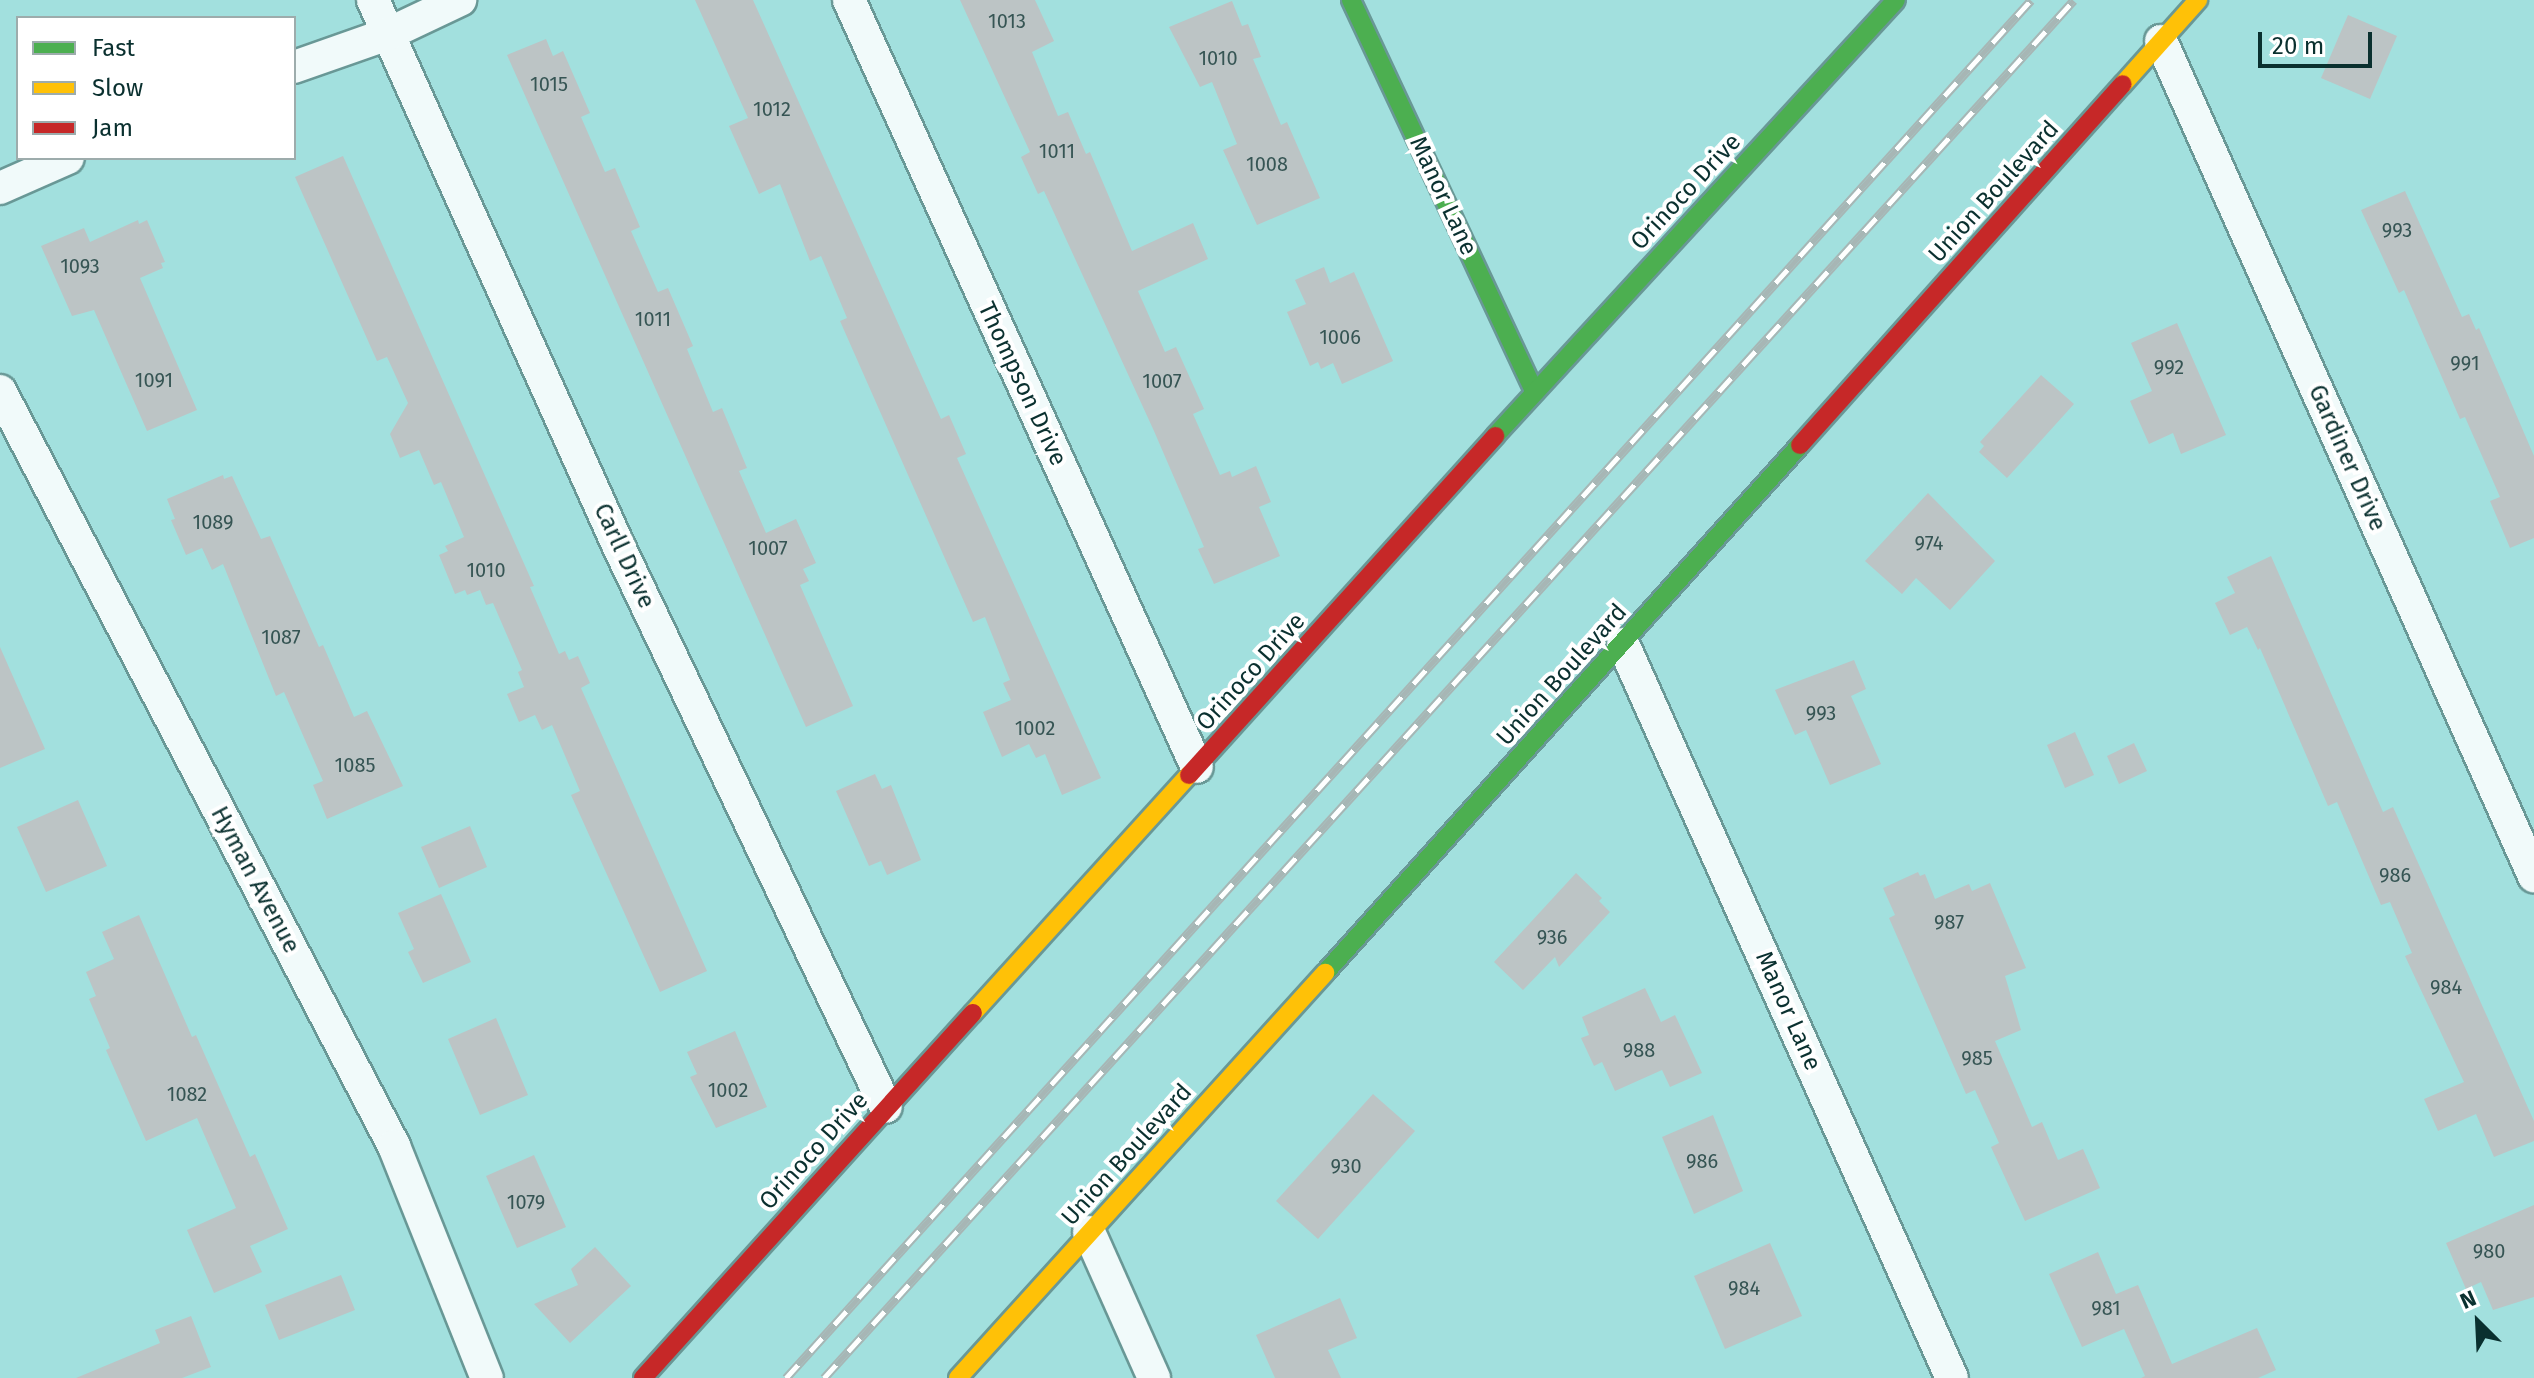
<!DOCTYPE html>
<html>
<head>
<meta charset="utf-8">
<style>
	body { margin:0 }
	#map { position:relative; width:2534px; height:1378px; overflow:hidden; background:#a2e0de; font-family:"Fira Sans",sans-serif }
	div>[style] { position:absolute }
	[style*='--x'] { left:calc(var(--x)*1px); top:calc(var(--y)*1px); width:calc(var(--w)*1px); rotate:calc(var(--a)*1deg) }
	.building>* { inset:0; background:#bcc4c5 }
	.roads { filter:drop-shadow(2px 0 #699896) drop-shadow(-2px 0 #699896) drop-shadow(0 2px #699896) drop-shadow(0 -2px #699896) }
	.street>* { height:32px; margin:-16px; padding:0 16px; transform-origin:16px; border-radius:16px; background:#f1fafa }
	.fast>* { height:18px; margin:-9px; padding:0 9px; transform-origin:9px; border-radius:9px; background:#4caf50 }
	.slow>* { height:18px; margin:-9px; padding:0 9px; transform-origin:9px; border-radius:9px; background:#ffc107 }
	.jam>* { height:18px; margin:-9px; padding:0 9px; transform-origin:9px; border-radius:9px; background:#c62828 }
	.rail>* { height:9px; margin-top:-4.5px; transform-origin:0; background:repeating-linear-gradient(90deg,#fff 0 18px,#a7b6b5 0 36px); box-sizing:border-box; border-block:2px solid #a7b6b5 }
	span { translate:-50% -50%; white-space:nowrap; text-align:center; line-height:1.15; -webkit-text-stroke:8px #fff; paint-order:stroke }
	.number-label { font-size:20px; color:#365554 }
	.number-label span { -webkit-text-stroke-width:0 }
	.street-label { font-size:24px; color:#0a302f }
	.legend { position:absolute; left:16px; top:16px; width:280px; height:144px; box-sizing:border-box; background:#fff; border:2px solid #9dacac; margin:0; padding:10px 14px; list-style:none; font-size:24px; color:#0a302f }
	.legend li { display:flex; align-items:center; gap:16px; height:40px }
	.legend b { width:40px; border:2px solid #9dacac }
	.north { position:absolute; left:2438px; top:1282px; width:80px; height:80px; -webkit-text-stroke:6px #fff; paint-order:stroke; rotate:336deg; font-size:22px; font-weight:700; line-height:32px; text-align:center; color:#0a302f }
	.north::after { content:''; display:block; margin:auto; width:28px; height:36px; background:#0a302f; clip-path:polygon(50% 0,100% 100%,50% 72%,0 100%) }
	.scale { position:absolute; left:2258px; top:32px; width:114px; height:36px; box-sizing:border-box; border:4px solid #0a302f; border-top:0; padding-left:10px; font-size:24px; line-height:28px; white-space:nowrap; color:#0a302f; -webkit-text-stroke:6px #fff; paint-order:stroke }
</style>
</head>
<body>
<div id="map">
	<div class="building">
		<div style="clip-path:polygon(695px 0,753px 0,941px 419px,949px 415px,966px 454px,957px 458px,1101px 778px,1062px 795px,1045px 754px,1036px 758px,1029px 744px,1002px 757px,983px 712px,1011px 700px,1003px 683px,1010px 680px,985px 617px,973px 622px,840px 321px,847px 318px,821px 256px,810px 261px,780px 184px,759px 194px,729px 126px,748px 118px)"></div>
		<div style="clip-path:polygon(960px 0,1035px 0,1054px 41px,1032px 52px,1058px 116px,1068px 112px,1086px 154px,1090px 152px,1132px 251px,1193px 223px,1208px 259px,1138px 291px,1165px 352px,1176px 347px,1204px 409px,1193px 414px,1220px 475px,1230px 471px,1232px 477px,1256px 466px,1271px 502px,1259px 507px,1280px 556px,1214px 584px,1198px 549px,1204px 547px,1154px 431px,1044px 191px,1038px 194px,1021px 157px,1030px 152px)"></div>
		<div style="clip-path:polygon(1232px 1px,1242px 26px,1248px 24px,1261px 57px,1253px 59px,1281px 125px,1287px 122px,1320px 198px,1257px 225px,1223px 150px,1237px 144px,1212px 82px,1200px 87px,1169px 27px)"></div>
		<div style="clip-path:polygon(2348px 15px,2397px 36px,2370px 99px,2321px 78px)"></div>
		<div style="clip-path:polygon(546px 39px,553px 56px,563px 51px,590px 113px,581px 117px,605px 172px,615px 168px,640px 227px,631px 231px,658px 292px,668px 288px,693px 346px,687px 349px,713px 412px,722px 408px,747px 468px,739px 471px,766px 533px,796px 519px,816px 563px,803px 569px,809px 581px,800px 585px,853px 706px,806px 727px,507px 55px)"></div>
		<div style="clip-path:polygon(343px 156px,534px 586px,530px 587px,559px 654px,565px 651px,569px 660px,578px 656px,590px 683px,581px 688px,707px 971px,660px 992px,571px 795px,580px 791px,552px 725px,542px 730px,535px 715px,519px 722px,507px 694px,524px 687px,518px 672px,522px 670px,493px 603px,486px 605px,480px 590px,467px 595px,465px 590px,455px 594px,439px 555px,448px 551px,445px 546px,464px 537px,441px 482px,434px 485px,419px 450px,400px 458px,390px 434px,408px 403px,387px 357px,377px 361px,295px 177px)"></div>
		<div style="clip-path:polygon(2405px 191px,2462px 317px,2469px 314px,2476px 330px,2479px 328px,2534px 456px,2534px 538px,2510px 548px,2490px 501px,2500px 497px,2465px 417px,2460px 419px,2404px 290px,2399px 293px,2361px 210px)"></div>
		<div style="clip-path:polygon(138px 220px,139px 224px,147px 220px,165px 262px,161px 263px,163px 268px,140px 278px,197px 410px,147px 431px,94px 310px,72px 316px,41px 246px,84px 228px,90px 242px)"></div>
		<div style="clip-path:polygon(1324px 267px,1330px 283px,1354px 272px,1393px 361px,1342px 384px,1333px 363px,1321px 369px,1318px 362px,1310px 366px,1287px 312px,1306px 304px,1295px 280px)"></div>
		<div style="clip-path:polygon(2177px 323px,2226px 435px,2181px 454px,2173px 433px,2149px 444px,2130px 401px,2152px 391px,2131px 343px)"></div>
		<div style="clip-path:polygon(2041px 375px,2074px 404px,2007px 478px,1979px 452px,1984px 446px,1980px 442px)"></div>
		<div style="clip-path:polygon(223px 475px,224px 479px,232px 476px,261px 539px,270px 536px,319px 647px,323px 645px,354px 717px,367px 711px,403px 786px,327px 819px,313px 785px,323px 781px,284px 692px,276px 696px,223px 564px,212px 570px,202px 548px,186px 555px,171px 520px,175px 519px,167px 499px)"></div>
		<div style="clip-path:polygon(1928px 493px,1995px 561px,1950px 610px,1916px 578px,1902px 594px,1865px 561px)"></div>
		<div style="clip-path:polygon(2271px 556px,2383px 812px,2393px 807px,2534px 1121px,2534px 1141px,2494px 1157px,2476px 1114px,2438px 1131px,2424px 1099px,2464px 1082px,2405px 956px,2412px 953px,2390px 902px,2381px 905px,2337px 802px,2328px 806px,2260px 648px,2258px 650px,2247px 627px,2230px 635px,2215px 603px,2235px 593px,2227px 577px)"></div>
		<div style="clip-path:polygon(0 647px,45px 749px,0 768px)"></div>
		<div style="clip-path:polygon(1854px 660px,1866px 689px,1851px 696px,1881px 764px,1830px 785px,1806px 730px,1795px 735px,1775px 690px)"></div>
		<div style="clip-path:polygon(2075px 732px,2094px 775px,2065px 788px,2047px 745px)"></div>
		<div style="clip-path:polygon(2134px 743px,2147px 771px,2119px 784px,2107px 756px)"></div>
		<div style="clip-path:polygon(875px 774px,882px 789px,891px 785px,921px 860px,887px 875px,881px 861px,869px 866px,836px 791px)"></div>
		<div style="clip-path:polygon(78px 800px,107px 866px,46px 892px,17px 827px)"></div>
		<div style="clip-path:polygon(470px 826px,487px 867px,439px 888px,421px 847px)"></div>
		<div style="clip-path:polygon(1918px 872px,1920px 876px,1925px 874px,1935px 899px,1969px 884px,1972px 891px,1990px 883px,2026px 968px,2005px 976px,2021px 1030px,1995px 1041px,2032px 1127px,2042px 1122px,2058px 1160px,2083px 1149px,2100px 1188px,2025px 1221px,1991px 1147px,1999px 1143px,1975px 1090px,1966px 1094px,1889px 918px,1895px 915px,1883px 888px)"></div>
		<div style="clip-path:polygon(1576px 873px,1602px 898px,1599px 901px,1610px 912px,1559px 967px,1555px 957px,1523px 990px,1494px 962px)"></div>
		<div style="clip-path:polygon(441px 894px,471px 962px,423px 983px,408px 952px,414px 949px,398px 913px)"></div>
		<div style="clip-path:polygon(139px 915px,192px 1037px,196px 1035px,250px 1157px,255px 1154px,288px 1229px,250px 1246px,262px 1272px,214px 1293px,187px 1230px,236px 1208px,197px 1118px,146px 1141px,106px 1050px,110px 1048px,89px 999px,96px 996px,86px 972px,114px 959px,102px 932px)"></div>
		<div style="clip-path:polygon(1645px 988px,1661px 1022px,1675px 1015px,1702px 1073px,1670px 1087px,1662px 1070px,1615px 1091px,1602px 1062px,1594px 1066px,1581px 1038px,1589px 1035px,1582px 1017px)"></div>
		<div style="clip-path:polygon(496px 1018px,528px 1095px,480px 1115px,448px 1039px)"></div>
		<div style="clip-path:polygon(735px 1031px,767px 1107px,716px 1128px,690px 1077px,697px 1074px,687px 1052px)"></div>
		<div style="clip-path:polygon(1373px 1094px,1415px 1131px,1318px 1239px,1276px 1201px)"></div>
		<div style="clip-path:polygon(1713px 1115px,1743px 1191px,1694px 1214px,1662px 1137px)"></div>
		<div style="clip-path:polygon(534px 1155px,566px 1227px,517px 1248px,486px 1176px)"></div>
		<div style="clip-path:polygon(2534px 1205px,2534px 1297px,2493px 1310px,2481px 1282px,2466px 1289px,2446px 1243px)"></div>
		<div style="clip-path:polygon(1770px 1243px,1802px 1316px,1725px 1349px,1694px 1276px)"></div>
		<div style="clip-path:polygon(595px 1247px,631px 1286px,570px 1343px,534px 1304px,578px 1285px,571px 1269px)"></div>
		<div style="clip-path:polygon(2098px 1252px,2116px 1294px,2138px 1285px,2172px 1364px,2257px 1328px,2276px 1370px,2258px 1378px,2141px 1378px,2145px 1376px,2124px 1329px,2082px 1347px,2049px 1274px)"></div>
		<div style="clip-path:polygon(341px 1275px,355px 1310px,279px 1340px,265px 1305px)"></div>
		<div style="clip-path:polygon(1340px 1298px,1357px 1338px,1328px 1350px,1341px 1378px,1275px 1378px,1256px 1335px)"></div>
		<div style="clip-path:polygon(191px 1316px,211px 1367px,182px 1378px,76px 1378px,160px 1343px,155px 1330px)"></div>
	</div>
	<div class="roads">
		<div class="street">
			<div style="--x:373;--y:0;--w:600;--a:65.79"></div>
			<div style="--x:619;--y:547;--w:620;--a:64.51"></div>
			<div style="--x:849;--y:0;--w:842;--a:65.6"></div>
			<div style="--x:2161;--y:41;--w:915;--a:65.93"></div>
			<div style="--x:294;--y:67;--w:100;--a:-19.3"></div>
			<div style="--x:388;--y:34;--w:80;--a:-25.3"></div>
			<div style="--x:0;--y:188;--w:74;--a:-23.8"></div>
			<div style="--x:0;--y:391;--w:852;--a:62.44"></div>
			<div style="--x:394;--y:1146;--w:250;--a:68.2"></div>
			<div style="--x:1623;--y:644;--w:804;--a:65.86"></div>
			<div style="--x:1089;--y:1232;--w:160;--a:66"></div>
		</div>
		<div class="fast">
			<div style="--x:1351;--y:0;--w:433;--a:64.9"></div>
			<div style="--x:1495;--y:436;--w:592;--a:-47.39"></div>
			<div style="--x:1325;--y:973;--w:710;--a:-48.02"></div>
		</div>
		<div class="slow">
			<div style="--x:2123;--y:84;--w:113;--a:-48.2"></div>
			<div style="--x:973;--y:1013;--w:321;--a:-47.8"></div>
			<div style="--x:958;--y:1378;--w:547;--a:-47.82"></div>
		</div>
		<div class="jam">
			<div style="--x:1800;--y:445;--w:484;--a:-48.2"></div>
			<div style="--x:1189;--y:775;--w:457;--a:-47.9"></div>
			<div style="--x:643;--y:1378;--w:492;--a:-47.9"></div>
		</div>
	</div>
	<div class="rail">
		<div style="--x:786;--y:1378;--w:1857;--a:-47.9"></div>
		<div style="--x:824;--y:1378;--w:1860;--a:-47.79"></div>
	</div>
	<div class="number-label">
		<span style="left:1007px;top:21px">1013</span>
		<span style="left:1218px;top:58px">1010</span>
		<span style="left:549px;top:84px">1015</span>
		<span style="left:772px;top:109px">1012</span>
		<span style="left:1057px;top:151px">1011</span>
		<span style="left:1267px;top:164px">1008</span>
		<span style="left:2397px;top:230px">993</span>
		<span style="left:80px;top:266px">1093</span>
		<span style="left:653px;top:319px">1011</span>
		<span style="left:1340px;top:337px">1006</span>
		<span style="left:2465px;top:363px">991</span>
		<span style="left:2169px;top:367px">992</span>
		<span style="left:154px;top:380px">1091</span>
		<span style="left:1162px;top:381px">1007</span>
		<span style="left:213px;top:522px">1089</span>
		<span style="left:1929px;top:543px">974</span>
		<span style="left:768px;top:548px">1007</span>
		<span style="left:486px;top:570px">1010</span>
		<span style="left:281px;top:637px">1087</span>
		<span style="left:1821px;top:713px">993</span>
		<span style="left:1035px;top:728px">1002</span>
		<span style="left:355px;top:765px">1085</span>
		<span style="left:2395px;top:875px">986</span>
		<span style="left:1949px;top:922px">987</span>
		<span style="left:1552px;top:937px">936</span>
		<span style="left:2446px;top:987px">984</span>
		<span style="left:1639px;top:1050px">988</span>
		<span style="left:1977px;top:1058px">985</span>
		<span style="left:728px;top:1090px">1002</span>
		<span style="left:187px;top:1094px">1082</span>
		<span style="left:1702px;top:1161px">986</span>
		<span style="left:1346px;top:1166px">930</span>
		<span style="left:526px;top:1202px">1079</span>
		<span style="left:2489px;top:1251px">980</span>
		<span style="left:1744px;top:1288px">984</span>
		<span style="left:2106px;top:1308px">981</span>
	</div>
	<div class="street-label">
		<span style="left:1686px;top:192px;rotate:-47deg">Orinoco Drive</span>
		<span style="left:1994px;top:192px;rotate:-48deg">Union Boulevard</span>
		<span style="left:1443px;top:196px;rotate:65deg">Manor Lane</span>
		<span style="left:1022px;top:384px;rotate:65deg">Thompson Drive</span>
		<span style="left:2347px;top:458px;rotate:66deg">Gardiner Drive</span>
		<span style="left:624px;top:556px;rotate:65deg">Carll Drive</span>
		<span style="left:1251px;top:672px;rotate:-48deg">Orinoco Drive</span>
		<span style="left:1562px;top:675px;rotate:-48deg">Union Boulevard</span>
		<span style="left:255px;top:880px;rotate:62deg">Hyman Avenue</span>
		<span style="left:1788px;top:1011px;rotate:66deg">Manor Lane</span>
		<span style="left:814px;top:1151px;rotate:-48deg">Orinoco Drive</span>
		<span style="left:1127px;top:1155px;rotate:-48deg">Union Boulevard</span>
	</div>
	<ul class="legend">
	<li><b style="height:10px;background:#4caf50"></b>Fast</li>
	<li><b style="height:10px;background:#ffc107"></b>Slow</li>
	<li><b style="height:10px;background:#c62828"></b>Jam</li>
	</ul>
	<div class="north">N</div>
	<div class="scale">20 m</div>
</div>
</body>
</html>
